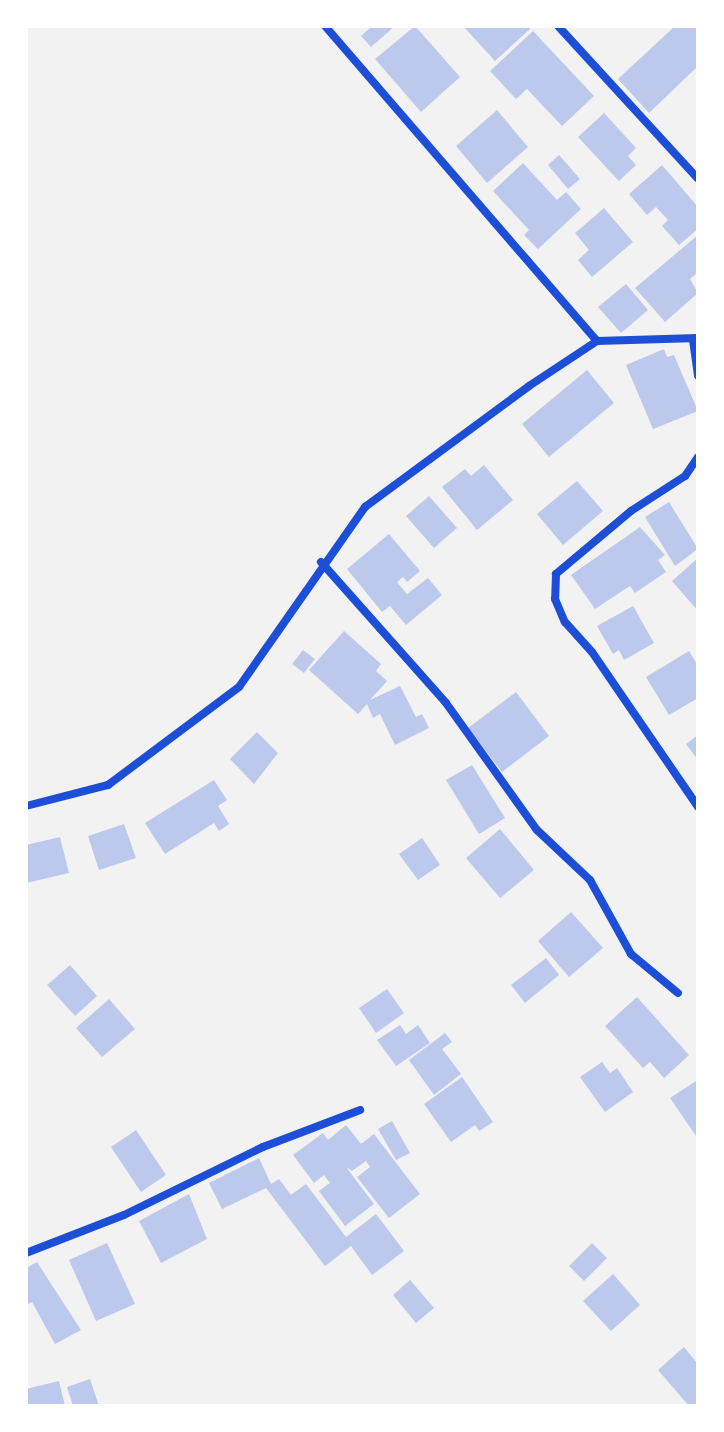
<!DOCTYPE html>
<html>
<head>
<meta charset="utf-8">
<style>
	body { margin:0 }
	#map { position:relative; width:724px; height:1432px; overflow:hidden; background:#f2f2f2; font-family:Lato,sans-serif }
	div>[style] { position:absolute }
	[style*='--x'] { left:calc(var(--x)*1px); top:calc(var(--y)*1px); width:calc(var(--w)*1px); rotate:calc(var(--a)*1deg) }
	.building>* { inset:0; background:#bdc9ec }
	.minor>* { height:8px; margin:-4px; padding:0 4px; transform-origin:4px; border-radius:4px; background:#1d4ed8 }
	span { translate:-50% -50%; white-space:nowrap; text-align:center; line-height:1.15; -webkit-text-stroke:8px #fff; paint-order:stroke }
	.frame { position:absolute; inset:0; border:28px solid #fff; pointer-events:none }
</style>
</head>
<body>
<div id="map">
	<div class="building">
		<div style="clip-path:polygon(372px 26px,395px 26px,371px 47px,361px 36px)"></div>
		<div style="clip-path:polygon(415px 26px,460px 77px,421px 112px,375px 59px)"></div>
		<div style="clip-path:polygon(463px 26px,528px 26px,530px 29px,495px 61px)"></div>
		<div style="clip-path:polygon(675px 26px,698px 26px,698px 66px,649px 113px,618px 79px)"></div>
		<div style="clip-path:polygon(533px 31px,594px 96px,562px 126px,527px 89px,516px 99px,490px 71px)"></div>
		<div style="clip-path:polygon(497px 110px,528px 147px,487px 183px,456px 146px)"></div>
		<div style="clip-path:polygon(604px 113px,636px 148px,628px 156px,636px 165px,619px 181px,578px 137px)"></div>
		<div style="clip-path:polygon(559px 155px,580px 179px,568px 189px,548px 165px)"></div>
		<div style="clip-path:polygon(523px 163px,557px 200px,566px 192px,581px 209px,538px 249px,524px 235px,529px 230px,493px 191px)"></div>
		<div style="clip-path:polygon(662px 165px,698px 207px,698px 229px,679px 245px,662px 226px,668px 220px,656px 207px,647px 215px,629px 194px)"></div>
		<div style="clip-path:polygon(604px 208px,633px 242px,592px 277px,578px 260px,589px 250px,575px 233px)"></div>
		<div style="clip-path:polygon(698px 235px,698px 272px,690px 279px,698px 293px,665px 322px,635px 288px)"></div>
		<div style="clip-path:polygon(626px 284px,648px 310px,621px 333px,598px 307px)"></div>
		<div style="clip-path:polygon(664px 349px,667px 357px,674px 355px,698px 411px,653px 429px,626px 365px)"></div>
		<div style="clip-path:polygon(587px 370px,614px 403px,549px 457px,522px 424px)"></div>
		<div style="clip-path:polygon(484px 465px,513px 500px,477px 530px,442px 487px,465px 469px,471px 476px)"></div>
		<div style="clip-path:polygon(577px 481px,603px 511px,563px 545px,537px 514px)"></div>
		<div style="clip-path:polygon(429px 496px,457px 528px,434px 548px,406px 516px)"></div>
		<div style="clip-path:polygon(669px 502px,698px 549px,675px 566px,645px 517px)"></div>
		<div style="clip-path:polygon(640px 527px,665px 555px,658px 560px,666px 572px,635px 593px,630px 586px,595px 609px,571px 575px)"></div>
		<div style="clip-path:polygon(389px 534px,420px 571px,407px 582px,403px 577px,397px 582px,407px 594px,428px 578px,442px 595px,406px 625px,390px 606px,382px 612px,347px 569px)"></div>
		<div style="clip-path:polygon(698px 558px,698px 611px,672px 581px)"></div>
		<div style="clip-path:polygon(633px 606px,654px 643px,624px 660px,619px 650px,613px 654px,597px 626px)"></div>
		<div style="clip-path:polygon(344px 631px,381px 664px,376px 671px,387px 681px,370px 700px,400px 686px,416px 717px,422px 714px,429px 728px,395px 745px,380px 714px,373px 718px,367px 704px,358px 714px,309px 670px)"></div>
		<div style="clip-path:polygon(303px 650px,315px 659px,304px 673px,292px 664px)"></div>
		<div style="clip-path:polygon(689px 651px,698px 666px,698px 698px,669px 715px,646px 677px)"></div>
		<div style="clip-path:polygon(516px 692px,549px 736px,502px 772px,468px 728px)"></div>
		<div style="clip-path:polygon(257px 732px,278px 753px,254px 784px,230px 759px)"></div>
		<div style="clip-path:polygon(698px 735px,698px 760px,686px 744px)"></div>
		<div style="clip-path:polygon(472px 765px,505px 818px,479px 834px,446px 780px)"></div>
		<div style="clip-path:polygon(214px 780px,227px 800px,218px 806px,229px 824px,219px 831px,214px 823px,165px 854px,145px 823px)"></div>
		<div style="clip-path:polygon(124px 824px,136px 858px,99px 870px,88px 836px)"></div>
		<div style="clip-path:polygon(500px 829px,534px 870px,500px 898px,466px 858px)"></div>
		<div style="clip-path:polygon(60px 837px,69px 873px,26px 883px,26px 845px)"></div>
		<div style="clip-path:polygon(422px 838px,440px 865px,418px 880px,399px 854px)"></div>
		<div style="clip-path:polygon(571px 912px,603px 948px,569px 977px,538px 941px)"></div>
		<div style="clip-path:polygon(546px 958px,559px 975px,525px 1003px,511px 985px)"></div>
		<div style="clip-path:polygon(70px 965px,97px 996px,75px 1016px,47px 985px)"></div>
		<div style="clip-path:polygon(387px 989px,404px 1013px,376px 1033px,359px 1008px)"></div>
		<div style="clip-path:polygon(637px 997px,689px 1055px,664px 1078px,650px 1062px,643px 1068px,605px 1026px)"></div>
		<div style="clip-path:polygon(109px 999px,135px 1029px,102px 1057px,76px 1028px)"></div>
		<div style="clip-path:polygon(400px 1025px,406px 1034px,418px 1025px,430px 1043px,396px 1066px,377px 1040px)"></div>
		<div style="clip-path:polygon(445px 1033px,452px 1042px,442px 1049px,461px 1074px,434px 1095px,409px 1060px)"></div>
		<div style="clip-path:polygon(602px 1062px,610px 1073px,617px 1068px,633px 1092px,605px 1112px,580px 1077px)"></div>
		<div style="clip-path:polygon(462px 1077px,493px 1122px,479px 1131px,475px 1125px,451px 1142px,424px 1104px)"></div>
		<div style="clip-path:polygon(696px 1081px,698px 1084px,698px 1139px,670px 1098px)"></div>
		<div style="clip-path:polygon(392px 1121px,410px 1153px,396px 1160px,378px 1129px)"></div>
		<div style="clip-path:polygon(346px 1125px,361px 1144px,374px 1134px,420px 1194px,389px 1218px,357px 1177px,370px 1167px,366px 1161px,352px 1171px,346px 1167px,374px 1204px,345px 1226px,319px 1191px,330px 1183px,324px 1175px,314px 1183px,293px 1155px,323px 1133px,328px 1140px)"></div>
		<div style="clip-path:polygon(136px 1130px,166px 1175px,141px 1192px,111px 1147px)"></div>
		<div style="clip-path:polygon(259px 1158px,271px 1184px,279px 1179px,291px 1195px,306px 1184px,346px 1237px,376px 1214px,404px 1251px,372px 1275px,351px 1246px,325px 1266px,266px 1188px,222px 1209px,209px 1183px)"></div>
		<div style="clip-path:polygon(189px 1194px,207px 1239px,161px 1263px,139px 1221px)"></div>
		<div style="clip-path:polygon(107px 1243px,135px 1304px,96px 1321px,69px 1260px)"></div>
		<div style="clip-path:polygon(592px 1243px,607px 1258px,584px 1281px,569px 1266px)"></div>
		<div style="clip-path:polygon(37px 1262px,81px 1330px,55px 1344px,32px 1302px,26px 1305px,26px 1268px)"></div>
		<div style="clip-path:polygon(613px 1274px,640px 1305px,611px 1331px,583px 1301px)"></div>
		<div style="clip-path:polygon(410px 1280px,434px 1308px,416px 1323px,393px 1295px)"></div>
		<div style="clip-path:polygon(684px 1347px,698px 1364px,698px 1406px,689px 1406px,658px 1370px)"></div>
		<div style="clip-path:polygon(90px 1379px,99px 1406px,73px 1406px,67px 1387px)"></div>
		<div style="clip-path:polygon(59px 1381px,65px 1406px,26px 1406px,26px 1389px)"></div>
	</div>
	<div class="minor">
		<div style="--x:325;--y:26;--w:416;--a:49.2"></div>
		<div style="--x:558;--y:26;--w:207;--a:47.5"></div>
		<div style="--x:693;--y:340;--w:36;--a:82"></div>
		<div style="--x:698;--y:457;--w:23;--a:124"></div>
		<div style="--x:685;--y:476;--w:64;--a:147.1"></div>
		<div style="--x:631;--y:511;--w:98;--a:140"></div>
		<div style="--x:556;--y:574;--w:25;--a:92"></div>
		<div style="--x:555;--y:599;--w:25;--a:67"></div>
		<div style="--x:565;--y:622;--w:40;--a:48"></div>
		<div style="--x:592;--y:652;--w:188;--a:55.6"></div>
		<div style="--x:321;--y:562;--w:188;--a:48.4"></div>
		<div style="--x:446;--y:703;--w:156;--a:54.4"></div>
		<div style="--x:537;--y:830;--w:73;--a:43.3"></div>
		<div style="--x:590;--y:880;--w:85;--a:61"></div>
		<div style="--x:631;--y:954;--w:61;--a:39.7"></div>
		<div style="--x:26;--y:806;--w:85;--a:-14.4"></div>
		<div style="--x:108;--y:785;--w:164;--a:-36.8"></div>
		<div style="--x:239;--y:687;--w:220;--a:-55"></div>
		<div style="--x:365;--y:507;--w:204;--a:-36.4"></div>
		<div style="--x:529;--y:386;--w:82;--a:-33.5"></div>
		<div style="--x:597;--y:341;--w:101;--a:-1.7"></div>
		<div style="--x:26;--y:1253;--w:105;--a:-21.2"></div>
		<div style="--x:124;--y:1215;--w:155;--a:-26.1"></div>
		<div style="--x:263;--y:1147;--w:104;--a:-20.9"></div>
	</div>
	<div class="frame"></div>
</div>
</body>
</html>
